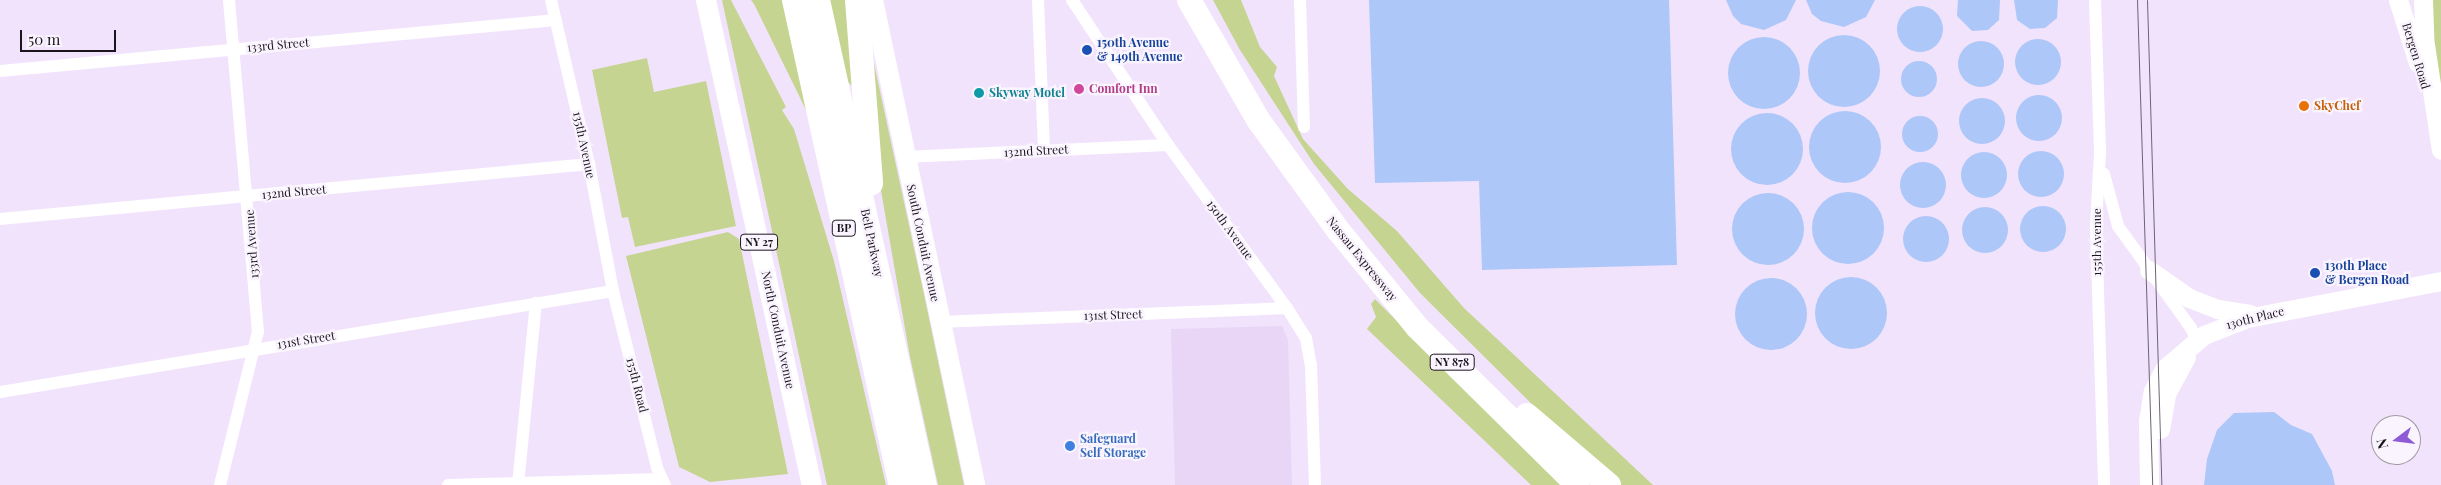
<!DOCTYPE html>
<html>
<head>
<meta charset="utf-8">
<style>
	body { margin:0 }
	#map { position:relative; width:2441px; height:485px; overflow:hidden; background:#f2e3fd; font-family:"Playfair Display",serif }
	div>[style] { position:absolute }
	[style*='--x'] { left:calc(var(--x)*1px); top:calc(var(--y)*1px); width:calc(var(--w)*1px); rotate:calc(var(--a)*1deg) }
	.built>* { inset:0; background:#e9d6f6 }
	.green>* { inset:0; background:#c6d492 }
	.water>* { inset:0; background:#adc7f8 }
	.round { border-radius:50% }
	.street>* { height:12px; margin:-6px; padding:0 6px; transform-origin:6px; border-radius:6px; background:#fff }
	.secondary>* { height:19px; margin:-9.5px; padding:0 9.5px; transform-origin:9.5px; border-radius:9.5px; background:#fff }
	.primary>* { height:20px; margin:-10px; padding:0 10px; transform-origin:10px; border-radius:10px; background:#fff }
	.highway>* { height:24px; margin:-12px; padding:0 12px; transform-origin:12px; border-radius:12px; background:#fff }
	.tram>* { height:1px; margin:-0.5px; padding:0 0.5px; transform-origin:0.5px; border-radius:0.5px; background:#6d6473 }
	.dots>* { width:14px; height:14px; translate:-50% -50%; box-sizing:border-box; border:2px solid #faf4fe; border-radius:50% }
	span { translate:-50% -50%; white-space:nowrap; text-align:center; line-height:1.15; -webkit-text-stroke:4.5px #faf4fe; paint-order:stroke }
	.shield-label span { padding:1px 4px; background:#faf4fe; border:1px solid; border-radius:4px; -webkit-text-stroke-width:0 }
	.shield-label { font-size:11px; color:#1b151e; font-weight:700 }
	.transit-label { font-size:12px; color:#164399; font-weight:700 }
	.left { translate:0 -50%; text-align:left }
	.street-label { font-size:12px; color:#1b151e }
	.hotel-label { font-size:12px; color:#b23c85; font-weight:700 }
	.culture-label { font-size:12px; color:#0d838f; font-weight:700 }
	.food-label { font-size:12px; color:#c56008; font-weight:700 }
	.shop-label { font-size:12px; color:#366cbe; font-weight:700 }
	.north { position:absolute; left:2371px; top:415px; width:50px; height:50px; box-sizing:border-box; background:#faf4fe; border:1px solid #a19ba4; border-radius:50%; rotate:255deg; font-size:14px; font-weight:700; line-height:20px; text-align:center; color:#1b151e }
	.north::after { content:''; display:block; margin:auto; width:18px; height:22px; background:#8c5bd5; clip-path:polygon(50% 0,100% 100%,50% 72%,0 100%) }
	.scale { position:absolute; left:20px; top:30px; width:96px; height:22px; box-sizing:border-box; border:2px solid #1b151e; border-top:0; padding-left:6px; font-size:15px; line-height:18px; white-space:nowrap; color:#1b151e; -webkit-text-stroke:4px #faf4fe; paint-order:stroke }
</style>
</head>
<body>
<div id="map">
	<div class="built">
		<div style="clip-path:polygon(1282px 326px,1288px 340px,1292px 485px,1175px 485px,1171px 329px)"></div>
	</div>
	<div class="green">
		<div style="clip-path:polygon(722px 0,731px 0,786px 107px,782px 110px,794px 129px,834px 261px,886px 485px,827px 485px)"></div>
		<div style="clip-path:polygon(751px 0,784px 0,809px 116px,754px 4px)"></div>
		<div style="clip-path:polygon(829px 0,851px 0,853px 87px,848px 82px)"></div>
		<div style="clip-path:polygon(1213px 0,1241px 0,1260px 47px,1277px 67px,1274px 76px,1303px 139px,1348px 189px,1397px 231px,1464px 308px,1653px 485px,1620px 485px,1558px 430px,1420px 293px,1314px 164px,1240px 50px)"></div>
		<div style="clip-path:polygon(2431px 0,2441px 0,2441px 92px,2433px 57px)"></div>
		<div style="clip-path:polygon(870px 45px,925px 299px,964px 485px,938px 485px,910px 357px,876px 162px)"></div>
		<div style="clip-path:polygon(647px 58px,654px 92px,706px 81px,736px 226px,635px 247px,628px 217px,622px 218px,592px 70px)"></div>
		<div style="clip-path:polygon(728px 232px,739px 239px,788px 474px,710px 482px,679px 467px,626px 256px)"></div>
		<div style="clip-path:polygon(1375px 299px,1483px 408px,1561px 485px,1531px 485px,1367px 329px,1376px 317px,1371px 304px)"></div>
	</div>
	<div class="water">
		<div style="clip-path:polygon(1369px 0,1669px 0,1677px 265px,1482px 270px,1479px 181px,1375px 183px)"></div>
		<div style="clip-path:polygon(1726px 0,1796px 0,1786px 20px,1764px 30px,1741px 24px,1733px 16px)"></div>
		<div style="clip-path:polygon(1806px 0,1875px 0,1866px 17px,1844px 27px,1821px 21px,1812px 14px)"></div>
		<div style="clip-path:polygon(1958px 0,2000px 0,1999px 20px,1988px 30px,1972px 31px,1957px 16px)"></div>
		<div style="clip-path:polygon(2014px 0,2058px 0,2057px 18px,2045px 28px,2030px 29px,2017px 20px)"></div>
		<div class="round" style="left:1897px;top:6px;width:46px;height:46px"></div>
		<div class="round" style="left:1808px;top:35px;width:72px;height:72px"></div>
		<div class="round" style="left:1728px;top:37px;width:72px;height:72px"></div>
		<div class="round" style="left:2015px;top:39px;width:46px;height:46px"></div>
		<div class="round" style="left:1958px;top:41px;width:46px;height:46px"></div>
		<div class="round" style="left:1901px;top:61px;width:36px;height:36px"></div>
		<div class="round" style="left:2016px;top:95px;width:46px;height:46px"></div>
		<div class="round" style="left:1959px;top:98px;width:46px;height:46px"></div>
		<div class="round" style="left:1809px;top:111px;width:72px;height:72px"></div>
		<div class="round" style="left:1731px;top:113px;width:72px;height:72px"></div>
		<div class="round" style="left:1902px;top:116px;width:36px;height:36px"></div>
		<div class="round" style="left:2018px;top:151px;width:46px;height:46px"></div>
		<div class="round" style="left:1961px;top:152px;width:46px;height:46px"></div>
		<div class="round" style="left:1900px;top:162px;width:46px;height:46px"></div>
		<div class="round" style="left:1812px;top:192px;width:72px;height:72px"></div>
		<div class="round" style="left:1732px;top:193px;width:72px;height:72px"></div>
		<div class="round" style="left:2020px;top:206px;width:46px;height:46px"></div>
		<div class="round" style="left:1962px;top:207px;width:46px;height:46px"></div>
		<div class="round" style="left:1903px;top:216px;width:46px;height:46px"></div>
		<div class="round" style="left:1815px;top:277px;width:72px;height:72px"></div>
		<div class="round" style="left:1735px;top:278px;width:72px;height:72px"></div>
		<div style="clip-path:polygon(2274px 412px,2291px 425px,2312px 434px,2332px 471px,2335px 485px,2204px 485px,2207px 459px,2217px 430px,2234px 413px)"></div>
	</div>
	<div class="street">
		<div style="--x:551;--y:0;--w:168;--a:77"></div>
		<div style="--x:589;--y:164;--w:129;--a:79.3"></div>
		<div style="--x:613;--y:291;--w:182;--a:76"></div>
		<div style="--x:657;--y:468;--w:19;--a:65"></div>
		<div style="--x:1038;--y:0;--w:150;--a:87.7"></div>
		<div style="--x:1072;--y:0;--w:174;--a:56.5"></div>
		<div style="--x:1168;--y:145;--w:202;--a:53.9"></div>
		<div style="--x:1287;--y:308;--w:36;--a:58"></div>
		<div style="--x:1306;--y:338;--w:27;--a:80"></div>
		<div style="--x:1311;--y:365;--w:120;--a:88.1"></div>
		<div style="--x:1300;--y:0;--w:127;--a:88.2"></div>
		<div style="--x:2095;--y:0;--w:152;--a:88.1"></div>
		<div style="--x:2100;--y:152;--w:75;--a:93.1"></div>
		<div style="--x:2096;--y:227;--w:258;--a:88.2"></div>
		<div style="--x:0;--y:71;--w:558;--a:-5.24"></div>
		<div style="--x:905;--y:157;--w:263;--a:-2.6"></div>
		<div style="--x:2104;--y:174;--w:54;--a:74.9"></div>
		<div style="--x:2118;--y:226;--w:125;--a:54.4"></div>
		<div style="--x:2191;--y:328;--w:14;--a:65"></div>
		<div style="--x:0;--y:219;--w:592;--a:-5.33"></div>
		<div style="--x:940;--y:322;--w:347;--a:-2.3"></div>
		<div style="--x:0;--y:392;--w:621;--a:-9.36"></div>
		<div style="--x:220;--y:485;--w:158;--a:-76.1"></div>
		<div style="--x:258;--y:332;--w:333;--a:-95"></div>
		<div style="--x:448;--y:485;--w:214;--a:-1.6"></div>
		<div style="--x:518;--y:485;--w:183;--a:-84.4"></div>
	</div>
	<div class="secondary">
		<div style="--x:2398;--y:0;--w:66;--a:72.4"></div>
		<div style="--x:2423;--y:0;--w:38;--a:88"></div>
		<div style="--x:2424;--y:38;--w:113;--a:81.4"></div>
		<div style="--x:2149;--y:270;--w:49;--a:35"></div>
		<div style="--x:2189;--y:298;--w:31;--a:21"></div>
		<div style="--x:2218;--y:309;--w:32;--a:9"></div>
		<div style="--x:2160;--y:429;--w:36;--a:-80"></div>
		<div style="--x:2166;--y:394;--w:42;--a:-61.6"></div>
		<div style="--x:2149;--y:485;--w:64;--a:-90.9"></div>
		<div style="--x:2148;--y:421;--w:30;--a:-81"></div>
		<div style="--x:2153;--y:391;--w:25;--a:-63"></div>
		<div style="--x:2164;--y:369;--w:52;--a:-40.4"></div>
		<div style="--x:2204;--y:335;--w:46;--a:-21.6"></div>
		<div style="--x:2247;--y:318;--w:197;--a:-10.8"></div>
	</div>
	<div class="primary">
		<div style="--x:706;--y:0;--w:496;--a:77.7"></div>
		<div style="--x:873;--y:0;--w:496;--a:78.1"></div>
	</div>
	<div class="highway">
		<div style="--x:794;--y:0;--w:497;--a:77.6"></div>
		<div style="--x:818;--y:0;--w:497;--a:77.6"></div>
		<div style="--x:857;--y:0;--w:184;--a:85.6"></div>
		<div style="--x:1189;--y:0;--w:140;--a:60"></div>
		<div style="--x:1259;--y:121;--w:135;--a:54.1"></div>
		<div style="--x:1338;--y:230;--w:125;--a:50.8"></div>
		<div style="--x:1417;--y:327;--w:225;--a:44.6"></div>
		<div style="--x:1527;--y:415;--w:108;--a:40.5"></div>
	</div>
	<div class="tram">
		<div style="--x:2137;--y:0;--w:485;--a:88.2"></div>
		<div style="--x:2147;--y:0;--w:485;--a:88.3"></div>
	</div>
	<div class="dots">
		<div style="left:1087px;top:50px;background:#1a4fb4"></div>
		<div style="left:1079px;top:89px;background:#d1479c"></div>
		<div style="left:979px;top:93px;background:#0f9aa8"></div>
		<div style="left:2304px;top:106px;background:#e8710a"></div>
		<div style="left:2315px;top:273px;background:#1a4fb4"></div>
		<div style="left:1070px;top:446px;background:#3f7fe0"></div>
	</div>
	<div class="shield-label">
		<span style="left:844px;top:228px">BP</span>
		<span style="left:759px;top:242px">NY 27</span>
		<span style="left:1452px;top:362px">NY 878</span>
	</div>
	<div class="transit-label">
		<span class="left" style="left:1097px;top:50px">150th Avenue<br>&amp; 149th Avenue</span>
		<span class="left" style="left:2325px;top:273px">130th Place<br>&amp; Bergen Road</span>
	</div>
	<div class="street-label">
		<span style="left:278px;top:45px;rotate:-5deg">133rd Street</span>
		<span style="left:2416px;top:56px;rotate:73deg">Bergen Road</span>
		<span style="left:584px;top:145px;rotate:78deg">135th Avenue</span>
		<span style="left:1036px;top:151px;rotate:-3deg">132nd Street</span>
		<span style="left:294px;top:192px;rotate:-5deg">132nd Street</span>
		<span style="left:1230px;top:230px;rotate:54deg">150th Avenue</span>
		<span style="left:2097px;top:242px;rotate:-90deg">155th Avenue</span>
		<span style="left:872px;top:243px;rotate:78deg">Belt Parkway</span>
		<span style="left:923px;top:243px;rotate:78deg">South Conduit Avenue</span>
		<span style="left:252px;top:244px;rotate:-94deg">133rd Avenue</span>
		<span style="left:1362px;top:259px;rotate:51deg">Nassau Expressway</span>
		<span style="left:1113px;top:315px;rotate:-2deg">131st Street</span>
		<span style="left:2255px;top:318px;rotate:-14deg">130th Place</span>
		<span style="left:778px;top:330px;rotate:78deg">North Conduit Avenue</span>
		<span style="left:306px;top:340px;rotate:-9deg">131st Street</span>
		<span style="left:637px;top:385px;rotate:76deg">135th Road</span>
	</div>
	<div class="hotel-label">
		<span class="left" style="left:1089px;top:89px">Comfort Inn</span>
	</div>
	<div class="culture-label">
		<span class="left" style="left:989px;top:93px">Skyway Motel</span>
	</div>
	<div class="food-label">
		<span class="left" style="left:2314px;top:106px">SkyChef</span>
	</div>
	<div class="shop-label">
		<span class="left" style="left:1080px;top:446px">Safeguard<br>Self Storage</span>
	</div>
	<div class="north">N</div>
	<div class="scale">50 m</div>
</div>
</body>
</html>
